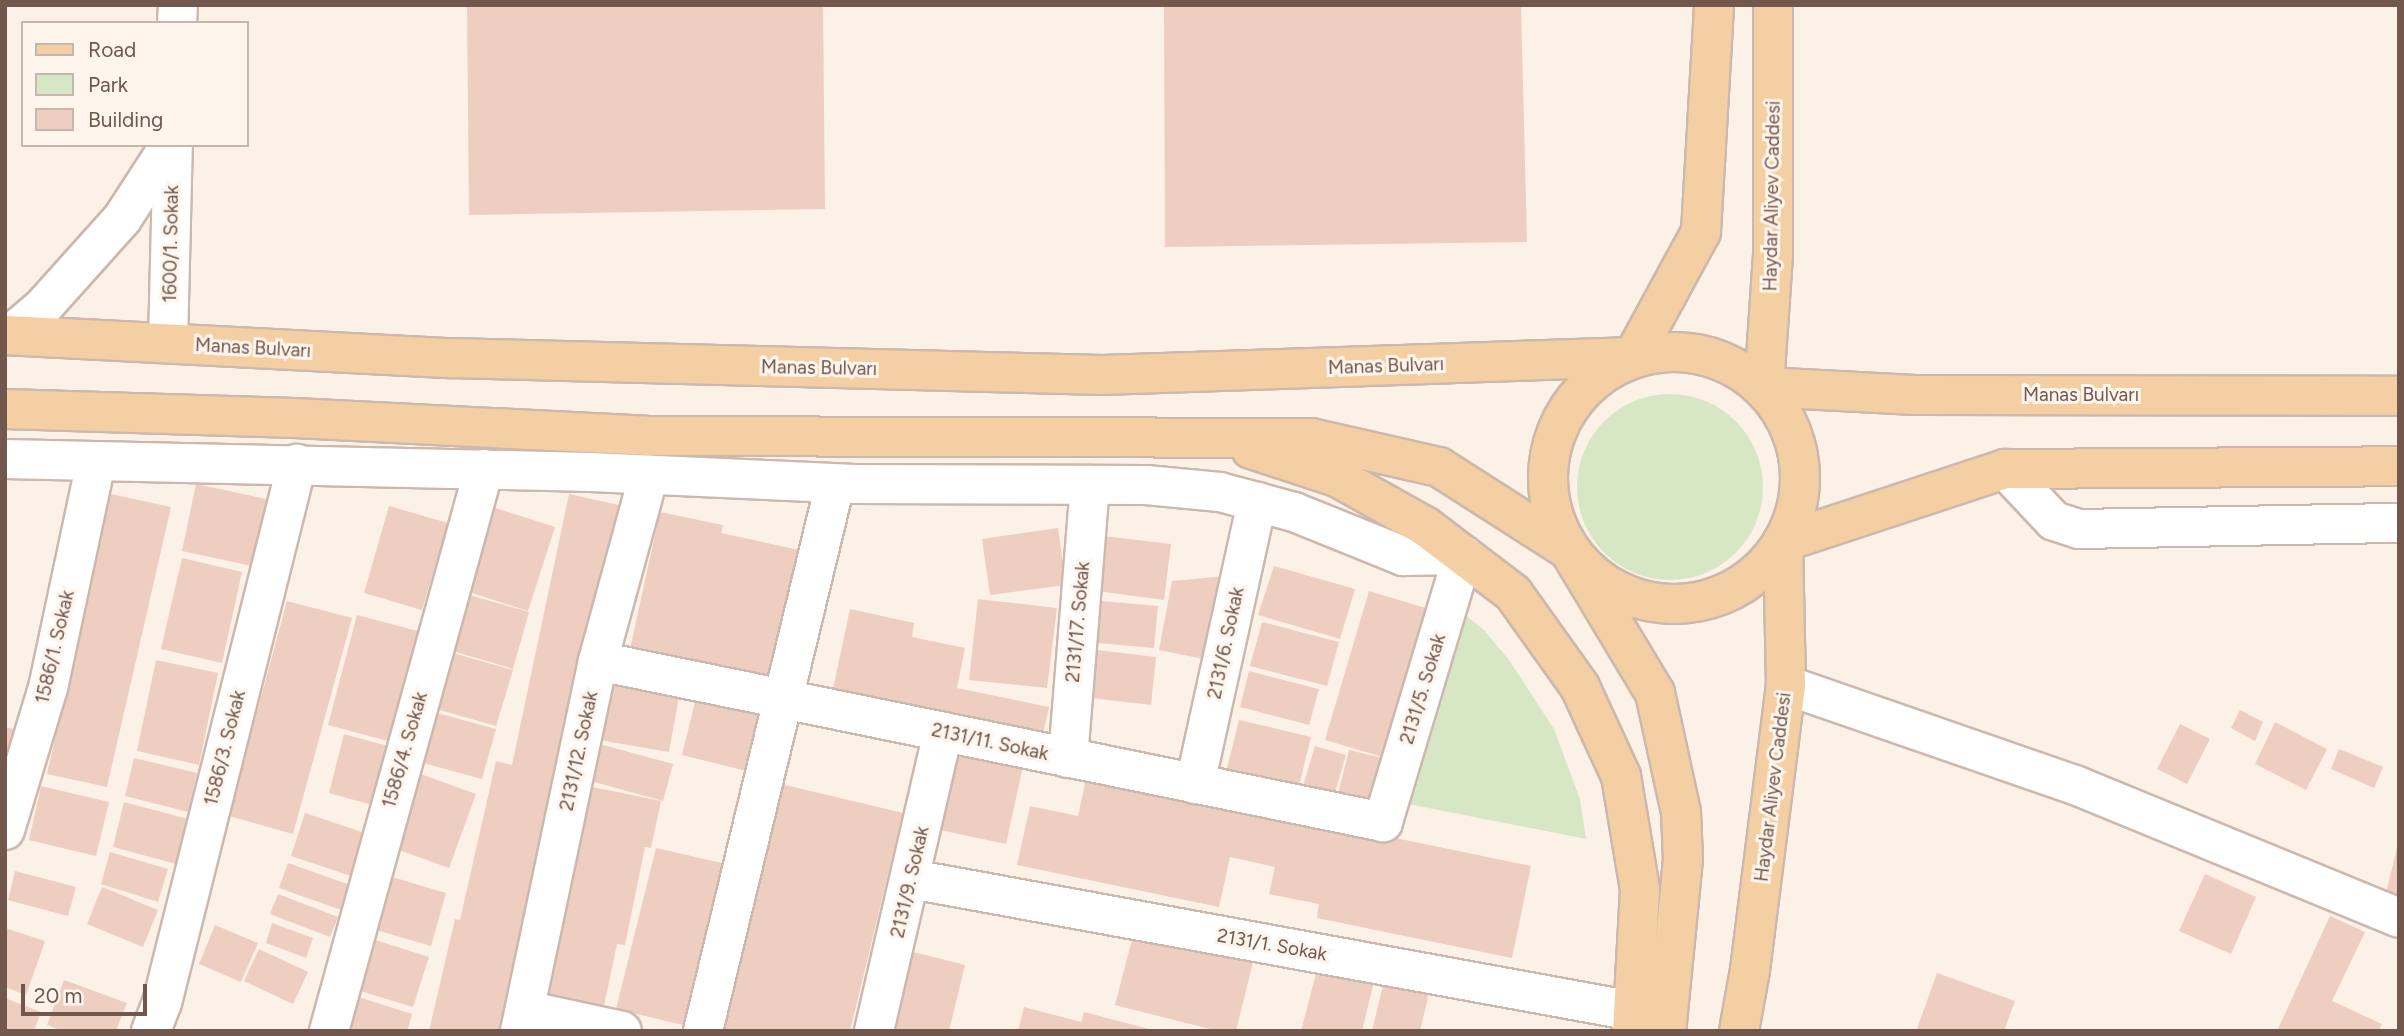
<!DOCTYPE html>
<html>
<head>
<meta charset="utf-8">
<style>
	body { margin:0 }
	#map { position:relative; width:2404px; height:1036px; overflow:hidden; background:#fbf1e7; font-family:Figtree,sans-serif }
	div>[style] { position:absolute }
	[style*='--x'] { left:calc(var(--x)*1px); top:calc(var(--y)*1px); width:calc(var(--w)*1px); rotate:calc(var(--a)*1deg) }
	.green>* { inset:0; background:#d7e7c6 }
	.round { border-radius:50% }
	.building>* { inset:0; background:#eecec0 }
	.roads { filter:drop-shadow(2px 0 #ccb8ad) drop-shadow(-2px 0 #ccb8ad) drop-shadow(0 2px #ccb8ad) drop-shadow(0 -2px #ccb8ad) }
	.minor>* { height:38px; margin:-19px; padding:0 19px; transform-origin:19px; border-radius:19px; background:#fff }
	.major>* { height:38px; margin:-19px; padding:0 19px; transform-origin:19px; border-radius:19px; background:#f5cfa4 }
	.major>.ring { margin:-19px; padding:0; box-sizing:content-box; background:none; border:38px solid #f5cfa4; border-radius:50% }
	span { translate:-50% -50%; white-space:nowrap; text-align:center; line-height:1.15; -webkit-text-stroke:6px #fef5ed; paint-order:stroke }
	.street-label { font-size:19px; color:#72574d }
	.frame { position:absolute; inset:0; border:7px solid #72574d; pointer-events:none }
	.legend { position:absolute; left:21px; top:21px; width:228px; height:126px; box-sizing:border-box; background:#fef5ed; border:2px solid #c6b6ad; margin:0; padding:9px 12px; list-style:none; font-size:21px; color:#72574d }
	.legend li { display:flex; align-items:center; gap:14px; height:35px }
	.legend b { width:35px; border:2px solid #c6b6ad }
	.scale { position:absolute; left:21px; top:984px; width:126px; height:32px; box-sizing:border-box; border:4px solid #72574d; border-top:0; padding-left:9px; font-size:21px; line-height:24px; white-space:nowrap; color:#72574d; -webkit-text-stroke:5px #fef5ed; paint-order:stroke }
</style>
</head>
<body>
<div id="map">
	<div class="green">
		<div class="round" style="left:1577px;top:394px;width:186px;height:186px"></div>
		<div style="clip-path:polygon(1454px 606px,1484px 630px,1509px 660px,1554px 729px,1580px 799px,1586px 839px,1398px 802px)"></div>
	</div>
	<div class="building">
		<div style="clip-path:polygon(467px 5px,823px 5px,825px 209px,469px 215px)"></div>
		<div style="clip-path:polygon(1164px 5px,1521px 5px,1527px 242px,1165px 247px)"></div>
		<div style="clip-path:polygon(196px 484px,266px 499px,252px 566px,182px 551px)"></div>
		<div style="clip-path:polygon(111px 494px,171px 507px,107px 787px,47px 774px)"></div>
		<div style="clip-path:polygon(569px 494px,619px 505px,499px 1031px,429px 1031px,455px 919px,460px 920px,496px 761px,512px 765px)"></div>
		<div style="clip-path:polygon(389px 506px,448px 523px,422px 610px,364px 593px)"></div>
		<div style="clip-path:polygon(489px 506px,555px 527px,528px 611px,463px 590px)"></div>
		<div style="clip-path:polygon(660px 512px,723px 525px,721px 533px,804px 551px,776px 681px,630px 649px)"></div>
		<div style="clip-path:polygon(1058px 528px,1066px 585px,990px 595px,982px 539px)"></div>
		<div style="clip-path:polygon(1095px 535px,1171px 544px,1164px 600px,1089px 590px)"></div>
		<div style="clip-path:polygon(182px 558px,242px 572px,222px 663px,161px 649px)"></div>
		<div style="clip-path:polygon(1274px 566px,1355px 589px,1340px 639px,1258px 615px)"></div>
		<div style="clip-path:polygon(1237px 575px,1219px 662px,1159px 650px,1172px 581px)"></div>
		<div style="clip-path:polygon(1369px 591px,1429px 609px,1386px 758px,1325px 740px)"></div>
		<div style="clip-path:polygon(462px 593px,529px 612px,513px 669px,446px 649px)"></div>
		<div style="clip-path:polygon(978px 599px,1057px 608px,1047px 688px,969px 680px)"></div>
		<div style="clip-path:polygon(1090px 600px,1158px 606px,1154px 648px,1087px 642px)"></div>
		<div style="clip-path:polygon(287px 601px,352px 618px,293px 834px,229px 816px)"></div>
		<div style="clip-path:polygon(850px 609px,914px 623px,912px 637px,965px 648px,957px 688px,1049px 707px,1041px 743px,949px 724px,952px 713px,833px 689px)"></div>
		<div style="clip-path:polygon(357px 615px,433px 635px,403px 745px,328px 725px)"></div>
		<div style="clip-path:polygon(1262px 622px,1339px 642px,1327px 686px,1250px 666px)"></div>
		<div style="clip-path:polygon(1089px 649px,1156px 657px,1151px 705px,1083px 697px)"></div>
		<div style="clip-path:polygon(446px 651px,513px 670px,496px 726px,429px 707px)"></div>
		<div style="clip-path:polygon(156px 660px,218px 673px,199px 765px,137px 751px)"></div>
		<div style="clip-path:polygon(1249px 671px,1319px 689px,1309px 725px,1240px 707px)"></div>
		<div style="clip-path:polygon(612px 672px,681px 685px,669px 752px,599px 740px)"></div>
		<div style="clip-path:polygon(698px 690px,767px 706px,751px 772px,682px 755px)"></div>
		<div style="clip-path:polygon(2240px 710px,2263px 722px,2255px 741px,2231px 728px)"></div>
		<div style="clip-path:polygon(430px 711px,496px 729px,482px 779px,416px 761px)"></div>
		<div style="clip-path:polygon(1239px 720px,1311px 737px,1296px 798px,1224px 780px)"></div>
		<div style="clip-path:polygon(2275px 722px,2327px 749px,2306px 790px,2255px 764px)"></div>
		<div style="clip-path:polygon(2180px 724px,2210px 739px,2187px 784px,2157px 769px)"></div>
		<div style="clip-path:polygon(5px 727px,14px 729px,6px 757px,5px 757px)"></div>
		<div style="clip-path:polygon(344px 734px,399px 749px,383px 808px,329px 793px)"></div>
		<div style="clip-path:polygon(596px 743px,673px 764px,663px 801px,587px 780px)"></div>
		<div style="clip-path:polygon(1315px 746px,1346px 755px,1331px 806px,1300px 796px)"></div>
		<div style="clip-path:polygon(2339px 749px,2383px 767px,2374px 788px,2331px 769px)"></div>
		<div style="clip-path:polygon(1349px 750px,1383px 758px,1370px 810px,1336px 802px)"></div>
		<div style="clip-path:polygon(951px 751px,1023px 766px,1006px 844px,935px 829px)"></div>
		<div style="clip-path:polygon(134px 758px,197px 773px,188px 812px,125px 796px)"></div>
		<div style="clip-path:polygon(415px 772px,476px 794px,449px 868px,388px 846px)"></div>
		<div style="clip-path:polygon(1087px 774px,1531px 866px,1512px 958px,1317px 918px,1319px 904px,1269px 894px,1275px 867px,1230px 857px,1219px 907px,1017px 865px,1030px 806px,1078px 816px)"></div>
		<div style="clip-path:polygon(777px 783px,903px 813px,850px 1031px,717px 1031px)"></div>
		<div style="clip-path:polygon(583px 785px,661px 801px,651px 848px,645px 847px,625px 945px,617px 944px,604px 1006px,540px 993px)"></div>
		<div style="clip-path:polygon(41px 786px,109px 802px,96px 856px,29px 840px)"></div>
		<div style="clip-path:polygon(124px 802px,188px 819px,176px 864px,113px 847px)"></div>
		<div style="clip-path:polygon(305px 813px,374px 836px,360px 879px,291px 856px)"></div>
		<div style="clip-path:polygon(2398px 844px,2399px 844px,2399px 897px,2386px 893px)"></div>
		<div style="clip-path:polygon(656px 848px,726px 864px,687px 1026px,616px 1009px)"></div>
		<div style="clip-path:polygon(110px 852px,168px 869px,158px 902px,101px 884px)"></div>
		<div style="clip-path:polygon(288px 863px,350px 885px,341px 910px,279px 888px)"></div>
		<div style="clip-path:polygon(15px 871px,76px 887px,68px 916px,8px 900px)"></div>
		<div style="clip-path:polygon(382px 874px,446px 893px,431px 946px,366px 927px)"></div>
		<div style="clip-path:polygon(2205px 874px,2256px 897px,2231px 954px,2179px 931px)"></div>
		<div style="clip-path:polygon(102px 887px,158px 910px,143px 947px,87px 924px)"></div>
		<div style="clip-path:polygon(278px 894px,338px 917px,330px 937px,270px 914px)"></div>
		<div style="clip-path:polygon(2330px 916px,2365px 932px,2332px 1001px,2382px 1024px,2379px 1031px,2277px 1031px)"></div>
		<div style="clip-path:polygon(272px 923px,313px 938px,306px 958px,266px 943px)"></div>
		<div style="clip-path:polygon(215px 925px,258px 943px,241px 982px,199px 964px)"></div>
		<div style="clip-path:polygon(5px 928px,45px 941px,26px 995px,5px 987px)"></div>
		<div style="clip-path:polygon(1135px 928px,1254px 958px,1236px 1031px,1218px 1031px,1115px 1005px)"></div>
		<div style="clip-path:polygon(363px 936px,429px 957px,413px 1007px,347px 987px)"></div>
		<div style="clip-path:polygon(259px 949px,308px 972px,293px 1004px,244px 981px)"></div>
		<div style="clip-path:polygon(909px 951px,965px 965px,949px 1031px,889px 1031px)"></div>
		<div style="clip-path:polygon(1319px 962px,1375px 977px,1362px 1031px,1301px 1031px)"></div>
		<div style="clip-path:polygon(1937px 973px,2015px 1001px,2004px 1031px,1917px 1029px)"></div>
		<div style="clip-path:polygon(1385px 977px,1430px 989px,1420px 1031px,1372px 1031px)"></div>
		<div style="clip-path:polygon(64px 980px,127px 1003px,116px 1031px,63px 1031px,47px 1025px)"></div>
		<div style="clip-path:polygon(346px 993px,412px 1014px,407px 1031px,334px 1031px)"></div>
		<div style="clip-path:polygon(5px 998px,41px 1012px,34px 1031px,5px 1031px)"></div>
		<div style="clip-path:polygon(1024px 1007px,1081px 1022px,1084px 1012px,1157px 1031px,1018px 1031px)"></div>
	</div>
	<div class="roads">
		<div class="minor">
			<div style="--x:177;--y:23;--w:18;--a:-87"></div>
			<div style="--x:10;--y:335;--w:43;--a:-40.3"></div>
			<div style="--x:43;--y:307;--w:118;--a:-48.1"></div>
			<div style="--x:122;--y:219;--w:88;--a:-57"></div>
			<div style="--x:168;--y:343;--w:198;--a:-88.6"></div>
			<div style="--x:5;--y:459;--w:586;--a:1.27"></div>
			<div style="--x:591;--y:472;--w:264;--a:2.6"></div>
			<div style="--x:855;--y:484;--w:291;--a:0.2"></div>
			<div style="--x:1146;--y:485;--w:74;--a:5.4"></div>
			<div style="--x:1220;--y:492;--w:77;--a:15.1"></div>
			<div style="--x:1294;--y:512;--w:118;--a:22"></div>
			<div style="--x:1403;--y:556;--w:60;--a:-1"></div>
			<div style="--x:1463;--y:555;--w:279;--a:106.7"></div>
			<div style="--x:1383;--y:822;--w:801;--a:-168.41"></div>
			<div style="--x:2005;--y:469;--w:71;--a:46.7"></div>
			<div style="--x:2054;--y:521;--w:26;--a:18"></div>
			<div style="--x:2079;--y:529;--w:320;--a:-1.1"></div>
			<div style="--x:1786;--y:685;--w:306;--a:19.1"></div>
			<div style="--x:2075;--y:785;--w:350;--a:22.3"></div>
			<div style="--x:1068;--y:758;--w:274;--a:-85.4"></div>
			<div style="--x:1195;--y:784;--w:289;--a:-77.6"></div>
			<div style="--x:5;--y:830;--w:148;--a:-73.2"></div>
			<div style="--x:48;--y:688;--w:231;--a:-78"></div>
			<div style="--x:911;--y:879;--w:734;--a:10.36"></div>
			<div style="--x:525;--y:1010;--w:99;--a:12.2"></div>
			<div style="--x:151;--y:1031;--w:30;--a:-69"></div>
			<div style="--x:162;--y:1003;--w:556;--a:-75.94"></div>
			<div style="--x:329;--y:1031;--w:583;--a:-74.58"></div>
			<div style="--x:520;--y:1031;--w:378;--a:-78.1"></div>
			<div style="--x:598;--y:661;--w:193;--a:-74.7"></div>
			<div style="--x:703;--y:1031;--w:563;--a:-76.43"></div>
			<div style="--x:874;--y:1031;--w:307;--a:-77"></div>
		</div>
		<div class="major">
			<div style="--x:5;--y:335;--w:446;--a:3"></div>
			<div style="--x:450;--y:358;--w:652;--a:1.49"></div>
			<div style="--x:1102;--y:375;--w:531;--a:-1.94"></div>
			<div class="ring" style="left:1548px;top:352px;width:214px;height:214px"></div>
			<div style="--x:1633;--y:357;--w:142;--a:-61.5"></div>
			<div style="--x:1701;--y:232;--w:227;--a:-86.7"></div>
			<div style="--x:1764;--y:387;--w:151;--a:3"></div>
			<div style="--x:1915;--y:395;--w:484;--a:0.1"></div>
			<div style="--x:1764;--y:387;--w:133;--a:-86.1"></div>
			<div style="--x:1773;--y:254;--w:249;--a:-90"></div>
			<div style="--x:5;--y:409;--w:290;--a:1.8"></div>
			<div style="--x:295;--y:418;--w:352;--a:2.9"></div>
			<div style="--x:647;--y:436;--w:664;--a:0.17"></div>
			<div style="--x:1311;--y:438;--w:131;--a:12.8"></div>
			<div style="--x:1439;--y:467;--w:154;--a:32.6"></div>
			<div style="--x:1569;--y:550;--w:167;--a:59"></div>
			<div style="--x:1655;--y:693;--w:122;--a:77.7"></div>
			<div style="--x:1681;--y:812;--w:47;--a:87.6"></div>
			<div style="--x:1683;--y:859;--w:173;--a:95.6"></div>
			<div style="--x:1251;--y:449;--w:90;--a:18"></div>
			<div style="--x:1337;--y:477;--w:102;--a:29.3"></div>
			<div style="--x:1426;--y:527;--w:109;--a:37.2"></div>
			<div style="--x:1513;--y:593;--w:115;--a:54.5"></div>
			<div style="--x:1580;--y:687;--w:98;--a:65.3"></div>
			<div style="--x:1621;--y:776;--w:116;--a:80.5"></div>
			<div style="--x:1640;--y:890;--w:141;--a:93.2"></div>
			<div style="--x:1783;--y:542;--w:234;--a:-18.2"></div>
			<div style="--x:2005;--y:469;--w:394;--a:-0.4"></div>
			<div style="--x:1739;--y:1031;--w:62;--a:-79.8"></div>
			<div style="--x:1750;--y:970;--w:287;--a:-82.8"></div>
			<div style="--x:1786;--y:685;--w:143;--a:-91.2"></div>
		</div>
	</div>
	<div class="street-label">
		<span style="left:1772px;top:196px;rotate:-89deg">Haydar Aliyev Caddesi</span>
		<span style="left:171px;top:244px;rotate:-89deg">1600/1. Sokak</span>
		<span style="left:253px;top:348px;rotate:3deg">Manas Bulvarı</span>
		<span style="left:1386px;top:366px;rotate:-2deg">Manas Bulvarı</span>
		<span style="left:819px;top:368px;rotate:1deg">Manas Bulvarı</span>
		<span style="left:2081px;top:395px">Manas Bulvarı</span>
		<span style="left:1078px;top:622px;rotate:-85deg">2131/17. Sokak</span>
		<span style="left:1226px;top:643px;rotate:-78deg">2131/6. Sokak</span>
		<span style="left:55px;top:647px;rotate:-77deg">1586/1. Sokak</span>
		<span style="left:1423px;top:689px;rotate:-73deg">2131/5. Sokak</span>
		<span style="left:990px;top:742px;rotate:12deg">2131/11. Sokak</span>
		<span style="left:225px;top:748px;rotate:-76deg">1586/3. Sokak</span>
		<span style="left:405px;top:750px;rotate:-74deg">1586/4. Sokak</span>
		<span style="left:579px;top:751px;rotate:-78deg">2131/12. Sokak</span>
		<span style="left:1773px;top:787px;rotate:-83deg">Haydar Aliyev Caddesi</span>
		<span style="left:910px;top:882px;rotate:-77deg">2131/9. Sokak</span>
		<span style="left:1272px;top:945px;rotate:10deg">2131/1. Sokak</span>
	</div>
	<div class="frame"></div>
	<ul class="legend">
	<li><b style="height:9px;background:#f5cfa4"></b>Road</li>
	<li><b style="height:19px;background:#d7e7c6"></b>Park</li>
	<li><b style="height:19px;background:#eecec0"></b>Building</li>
	</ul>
	<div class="scale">20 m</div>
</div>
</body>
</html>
